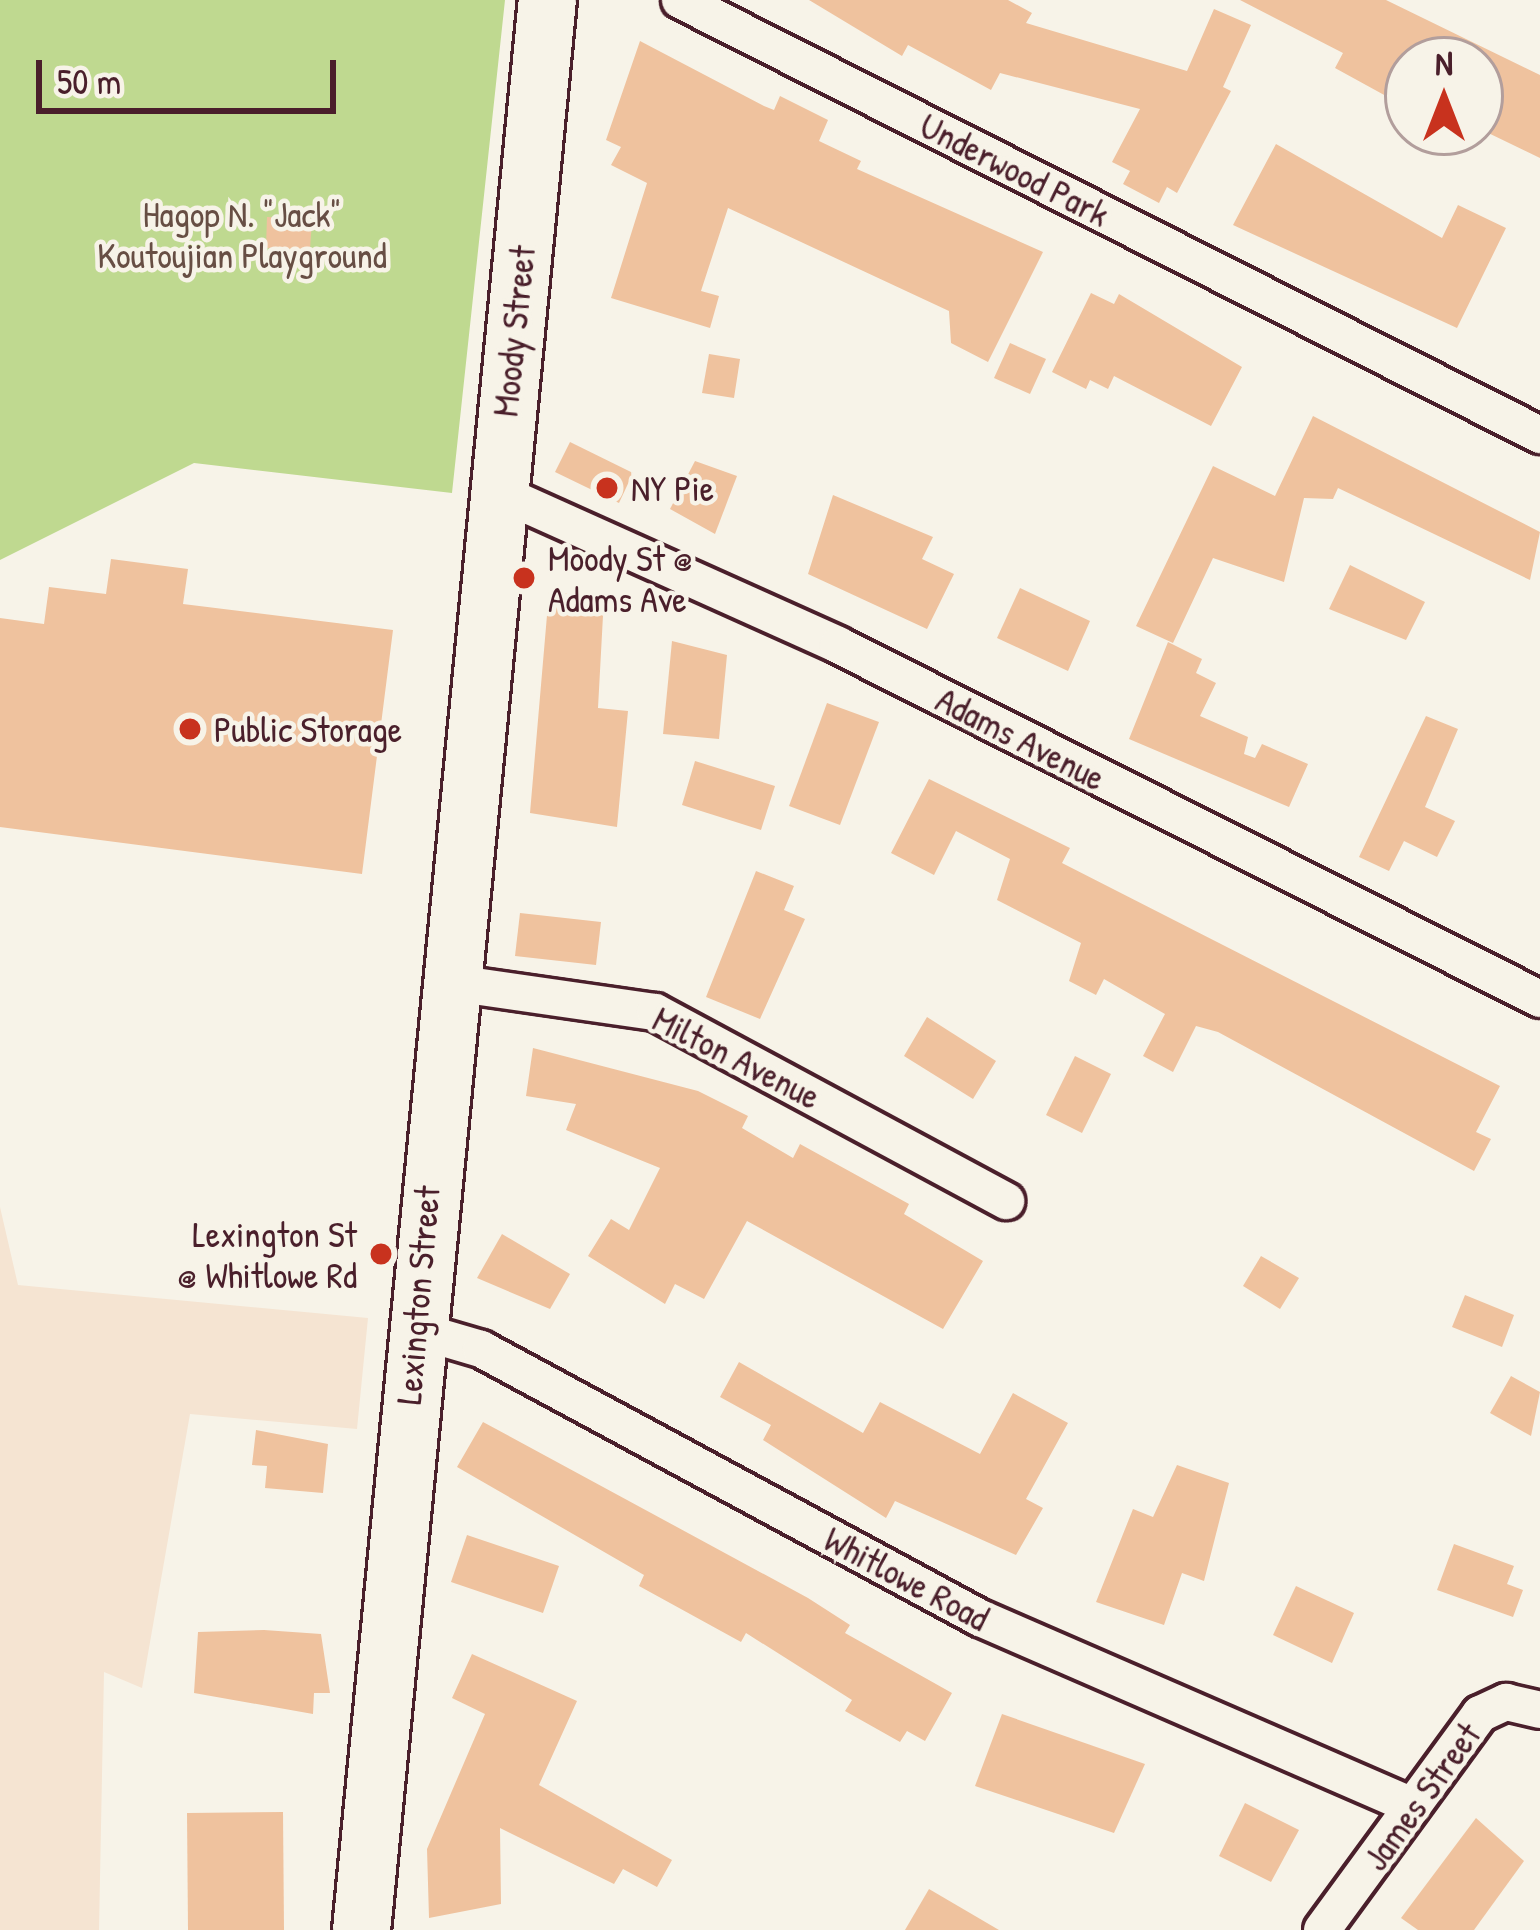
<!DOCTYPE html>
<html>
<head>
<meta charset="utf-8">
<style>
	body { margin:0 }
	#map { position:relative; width:1540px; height:1930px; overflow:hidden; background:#f7f3e8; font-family:"Patrick Hand",sans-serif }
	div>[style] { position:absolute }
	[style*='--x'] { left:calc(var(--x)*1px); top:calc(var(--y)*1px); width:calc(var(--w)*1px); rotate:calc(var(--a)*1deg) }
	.built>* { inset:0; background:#f5e4d2 }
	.green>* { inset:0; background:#bfd990 }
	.building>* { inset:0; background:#efc29e }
	.roads { filter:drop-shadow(3px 0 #4a1f2b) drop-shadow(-3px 0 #4a1f2b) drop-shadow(0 3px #4a1f2b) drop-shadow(0 -3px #4a1f2b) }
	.minor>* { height:36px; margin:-18px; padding:0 18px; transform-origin:18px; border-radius:18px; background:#f7f3e8 }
	.primary>* { height:57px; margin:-28.5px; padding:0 28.5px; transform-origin:28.5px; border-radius:28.5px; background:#f7f3e8 }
	.dots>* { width:33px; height:33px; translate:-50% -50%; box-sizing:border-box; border:6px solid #f7f3e8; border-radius:50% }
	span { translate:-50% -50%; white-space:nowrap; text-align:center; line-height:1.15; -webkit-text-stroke:9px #f7f3e8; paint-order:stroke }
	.street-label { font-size:36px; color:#4a1f2b }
	.park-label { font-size:36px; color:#674e44 }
	.poi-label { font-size:36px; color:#4a1f2b }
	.left { translate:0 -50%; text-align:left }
	.right { translate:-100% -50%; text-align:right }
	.north { position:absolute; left:1384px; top:36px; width:120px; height:120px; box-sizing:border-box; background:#f7f3e8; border:3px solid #b29e9c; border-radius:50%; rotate:0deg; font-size:33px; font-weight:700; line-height:48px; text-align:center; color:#4a1f2b }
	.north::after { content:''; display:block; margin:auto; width:42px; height:54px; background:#c8321e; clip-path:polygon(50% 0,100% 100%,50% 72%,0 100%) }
	.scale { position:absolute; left:36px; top:60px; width:300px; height:54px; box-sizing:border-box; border:6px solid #4a1f2b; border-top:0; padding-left:15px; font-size:36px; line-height:42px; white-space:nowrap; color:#4a1f2b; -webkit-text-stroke:9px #f7f3e8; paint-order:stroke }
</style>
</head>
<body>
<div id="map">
	<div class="built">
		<div style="clip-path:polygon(0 1207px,18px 1285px,368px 1318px,357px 1429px,190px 1414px,142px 1688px,104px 1672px,99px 1930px,0 1930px)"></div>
	</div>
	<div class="green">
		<div style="clip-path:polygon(0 0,505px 0,452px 493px,194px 463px,0 560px)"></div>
	</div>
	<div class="building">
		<div style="clip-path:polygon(809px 0,1008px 0,1032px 13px,1026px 23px,1187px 71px,1214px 9px,1251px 25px,1223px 87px,1231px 91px,1177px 193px,1167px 187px,1159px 203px,1123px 184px,1130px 171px,1112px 162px,1140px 109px,1000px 73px,991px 90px,908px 45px,902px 56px)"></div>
		<div style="clip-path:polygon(1240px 0,1386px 0,1540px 75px,1540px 158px,1480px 129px,1480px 60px,1406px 60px,1386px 96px,1335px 68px,1343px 53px)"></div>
		<div style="clip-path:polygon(640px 41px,764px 106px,774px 110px,780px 96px,828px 120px,819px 141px,861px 161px,857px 169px,1043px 252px,988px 362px,951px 343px,949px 311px,728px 208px,701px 291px,719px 296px,710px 328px,611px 298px,647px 183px,611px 165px,621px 147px,606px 140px)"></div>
		<div style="clip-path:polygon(1276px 144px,1442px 238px,1458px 205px,1506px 228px,1457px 328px,1233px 225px)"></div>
		<div style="clip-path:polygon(267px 217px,312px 219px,310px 250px,266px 248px)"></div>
		<div style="clip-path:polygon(1091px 293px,1114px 304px,1119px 294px,1242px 367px,1211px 426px,1114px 376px,1108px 389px,1090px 380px,1086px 389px,1052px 372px)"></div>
		<div style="clip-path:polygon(1010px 343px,1046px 359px,1030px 394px,994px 378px)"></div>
		<div style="clip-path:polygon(709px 354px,740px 359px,734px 398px,702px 393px)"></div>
		<div style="clip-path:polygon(1313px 416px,1540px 532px,1530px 580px,1338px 488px,1333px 499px,1304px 498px,1284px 582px,1213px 558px,1173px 643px,1136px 626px,1213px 466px,1275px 496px)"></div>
		<div style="clip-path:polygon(570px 442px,633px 473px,619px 503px,555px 472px)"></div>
		<div style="clip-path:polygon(695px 461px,737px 476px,715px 534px,670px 509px)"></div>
		<div style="clip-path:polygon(833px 495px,933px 537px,922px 559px,954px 574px,927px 629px,808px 574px)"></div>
		<div style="clip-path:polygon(111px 559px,188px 569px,183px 604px,393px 630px,362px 874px,0 827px,0 618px,44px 624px,49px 587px,106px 594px)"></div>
		<div style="clip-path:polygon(1350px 565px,1425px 602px,1406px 640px,1329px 609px)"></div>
		<div style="clip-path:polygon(1020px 588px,1090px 621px,1068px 671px,997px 638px)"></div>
		<div style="clip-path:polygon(549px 592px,604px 597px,598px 708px,628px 711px,617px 827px,530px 813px)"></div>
		<div style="clip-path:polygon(672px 641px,727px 655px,719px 739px,663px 734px)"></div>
		<div style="clip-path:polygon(1168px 642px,1202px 659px,1196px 673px,1216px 683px,1200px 716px,1248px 737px,1244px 754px,1255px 758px,1262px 744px,1308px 764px,1289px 807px,1129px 739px)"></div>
		<div style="clip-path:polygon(827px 703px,879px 722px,840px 825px,789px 806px)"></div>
		<div style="clip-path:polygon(1426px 716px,1458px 729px,1425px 807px,1455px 821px,1437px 857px,1404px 841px,1389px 871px,1359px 857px)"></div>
		<div style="clip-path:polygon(695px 761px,775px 786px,761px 830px,682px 805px)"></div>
		<div style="clip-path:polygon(929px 779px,1070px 848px,1062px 863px,1500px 1086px,1476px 1132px,1491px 1139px,1474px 1171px,1218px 1032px,1196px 1026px,1173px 1072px,1143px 1056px,1165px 1014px,1104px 979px,1096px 995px,1069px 981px,1081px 943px,997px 900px,1010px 859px,956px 831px,934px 875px,891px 853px)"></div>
		<div style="clip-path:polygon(756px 871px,794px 886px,784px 910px,805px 919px,760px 1019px,706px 997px)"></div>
		<div style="clip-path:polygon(520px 913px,601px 922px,596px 965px,515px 956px)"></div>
		<div style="clip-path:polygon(927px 1017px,996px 1061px,973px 1099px,904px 1056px)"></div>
		<div style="clip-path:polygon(533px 1048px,698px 1091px,748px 1116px,742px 1128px,793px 1158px,800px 1144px,909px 1204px,904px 1214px,983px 1261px,943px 1329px,747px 1221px,704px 1299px,675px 1284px,665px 1304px,588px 1256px,611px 1219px,629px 1230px,660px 1168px,566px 1130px,576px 1104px,526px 1096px)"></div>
		<div style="clip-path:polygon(1075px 1056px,1111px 1074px,1082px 1133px,1046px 1115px)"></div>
		<div style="clip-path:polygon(502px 1234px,570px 1274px,550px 1309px,477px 1278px)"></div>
		<div style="clip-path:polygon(1261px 1256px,1299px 1278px,1280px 1309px,1243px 1286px)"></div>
		<div style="clip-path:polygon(1465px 1295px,1514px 1315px,1502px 1347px,1452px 1327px)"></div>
		<div style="clip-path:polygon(739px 1362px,863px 1433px,880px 1402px,980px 1454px,1013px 1393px,1068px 1423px,1026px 1499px,1043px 1508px,1016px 1555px,895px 1501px,886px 1518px,763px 1440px,771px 1425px,720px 1397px)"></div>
		<div style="clip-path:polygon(1511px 1376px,1540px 1392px,1531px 1436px,1490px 1413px)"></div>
		<div style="clip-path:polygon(483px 1422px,808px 1598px,850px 1625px,845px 1633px,952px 1693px,925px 1741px,907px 1731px,900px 1742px,845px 1711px,852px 1700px,746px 1633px,741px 1642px,639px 1586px,644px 1575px,457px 1467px)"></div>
		<div style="clip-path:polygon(256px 1430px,328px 1444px,323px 1493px,265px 1488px,267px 1466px,252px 1465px)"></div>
		<div style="clip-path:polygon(1177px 1465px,1229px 1483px,1204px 1581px,1182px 1573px,1164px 1625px,1096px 1602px,1133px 1509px,1153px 1517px)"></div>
		<div style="clip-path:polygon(467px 1535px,559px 1566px,543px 1613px,451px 1582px)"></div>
		<div style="clip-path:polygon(1454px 1544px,1514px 1566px,1507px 1584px,1523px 1590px,1513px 1617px,1437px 1590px)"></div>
		<div style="clip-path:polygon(1296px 1586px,1354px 1613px,1332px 1663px,1273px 1635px)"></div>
		<div style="clip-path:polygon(264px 1630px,321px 1634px,330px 1693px,314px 1693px,313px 1714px,194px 1693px,198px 1632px)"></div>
		<div style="clip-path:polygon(472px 1654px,577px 1701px,539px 1785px,672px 1860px,657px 1887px,623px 1869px,614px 1884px,500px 1828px,501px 1904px,429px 1918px,427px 1849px,485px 1714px,452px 1698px)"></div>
		<div style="clip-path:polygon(1002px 1714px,1145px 1764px,1114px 1833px,975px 1786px)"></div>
		<div style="clip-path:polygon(1245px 1803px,1299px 1830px,1271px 1882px,1219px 1856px)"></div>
		<div style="clip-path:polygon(283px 1812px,284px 1930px,188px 1930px,187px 1813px)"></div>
		<div style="clip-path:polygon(1476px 1818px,1524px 1861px,1474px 1930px,1418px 1930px,1401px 1918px)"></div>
		<div style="clip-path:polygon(929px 1889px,999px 1930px,905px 1930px)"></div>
	</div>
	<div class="roads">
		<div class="minor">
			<div style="--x:680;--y:0;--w:964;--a:26.83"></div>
			<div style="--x:496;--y:491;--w:375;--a:24.2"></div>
			<div style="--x:838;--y:645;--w:786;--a:26.76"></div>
			<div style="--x:446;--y:982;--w:211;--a:8.2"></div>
			<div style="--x:655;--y:1012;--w:399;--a:28.3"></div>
			<div style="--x:413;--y:1329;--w:71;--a:16.4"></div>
			<div style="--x:481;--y:1349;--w:567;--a:28.33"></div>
			<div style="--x:980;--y:1618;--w:471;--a:23.5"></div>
			<div style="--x:1322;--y:1930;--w:268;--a:-53.8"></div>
			<div style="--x:1480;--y:1714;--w:29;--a:-25"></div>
			<div style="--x:1506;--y:1702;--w:35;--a:13"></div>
		</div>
		<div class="primary">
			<div style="--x:361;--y:1930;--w:1939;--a:-84.5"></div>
		</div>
	</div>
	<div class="dots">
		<div style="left:607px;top:488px;background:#c8321e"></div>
		<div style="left:524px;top:578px;background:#c8321e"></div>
		<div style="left:190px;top:729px;background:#c8321e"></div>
		<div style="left:381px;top:1254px;background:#c8321e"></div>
	</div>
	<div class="street-label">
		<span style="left:1015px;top:169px;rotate:27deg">Underwood Park</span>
		<span style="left:513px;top:331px;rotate:-84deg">Moody Street</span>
		<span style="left:1021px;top:738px;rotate:27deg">Adams Avenue</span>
		<span style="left:737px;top:1057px;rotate:27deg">Milton Avenue</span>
		<span style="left:417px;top:1295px;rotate:-85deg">Lexington Street</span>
		<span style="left:907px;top:1578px;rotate:28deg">Whitlowe Road</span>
		<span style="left:1421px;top:1796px;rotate:-54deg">James Street</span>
	</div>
	<div class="park-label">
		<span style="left:242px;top:234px">Hagop N. "Jack"<br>Koutoujian Playground</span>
	</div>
	<div class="poi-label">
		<span class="left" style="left:631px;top:488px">NY Pie</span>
		<span class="left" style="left:548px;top:578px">Moody St @<br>Adams Ave</span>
		<span class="left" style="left:214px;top:729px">Public Storage</span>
		<span class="right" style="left:357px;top:1254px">Lexington St<br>@ Whitlowe Rd</span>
	</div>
	<div class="north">N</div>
	<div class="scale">50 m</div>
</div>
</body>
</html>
